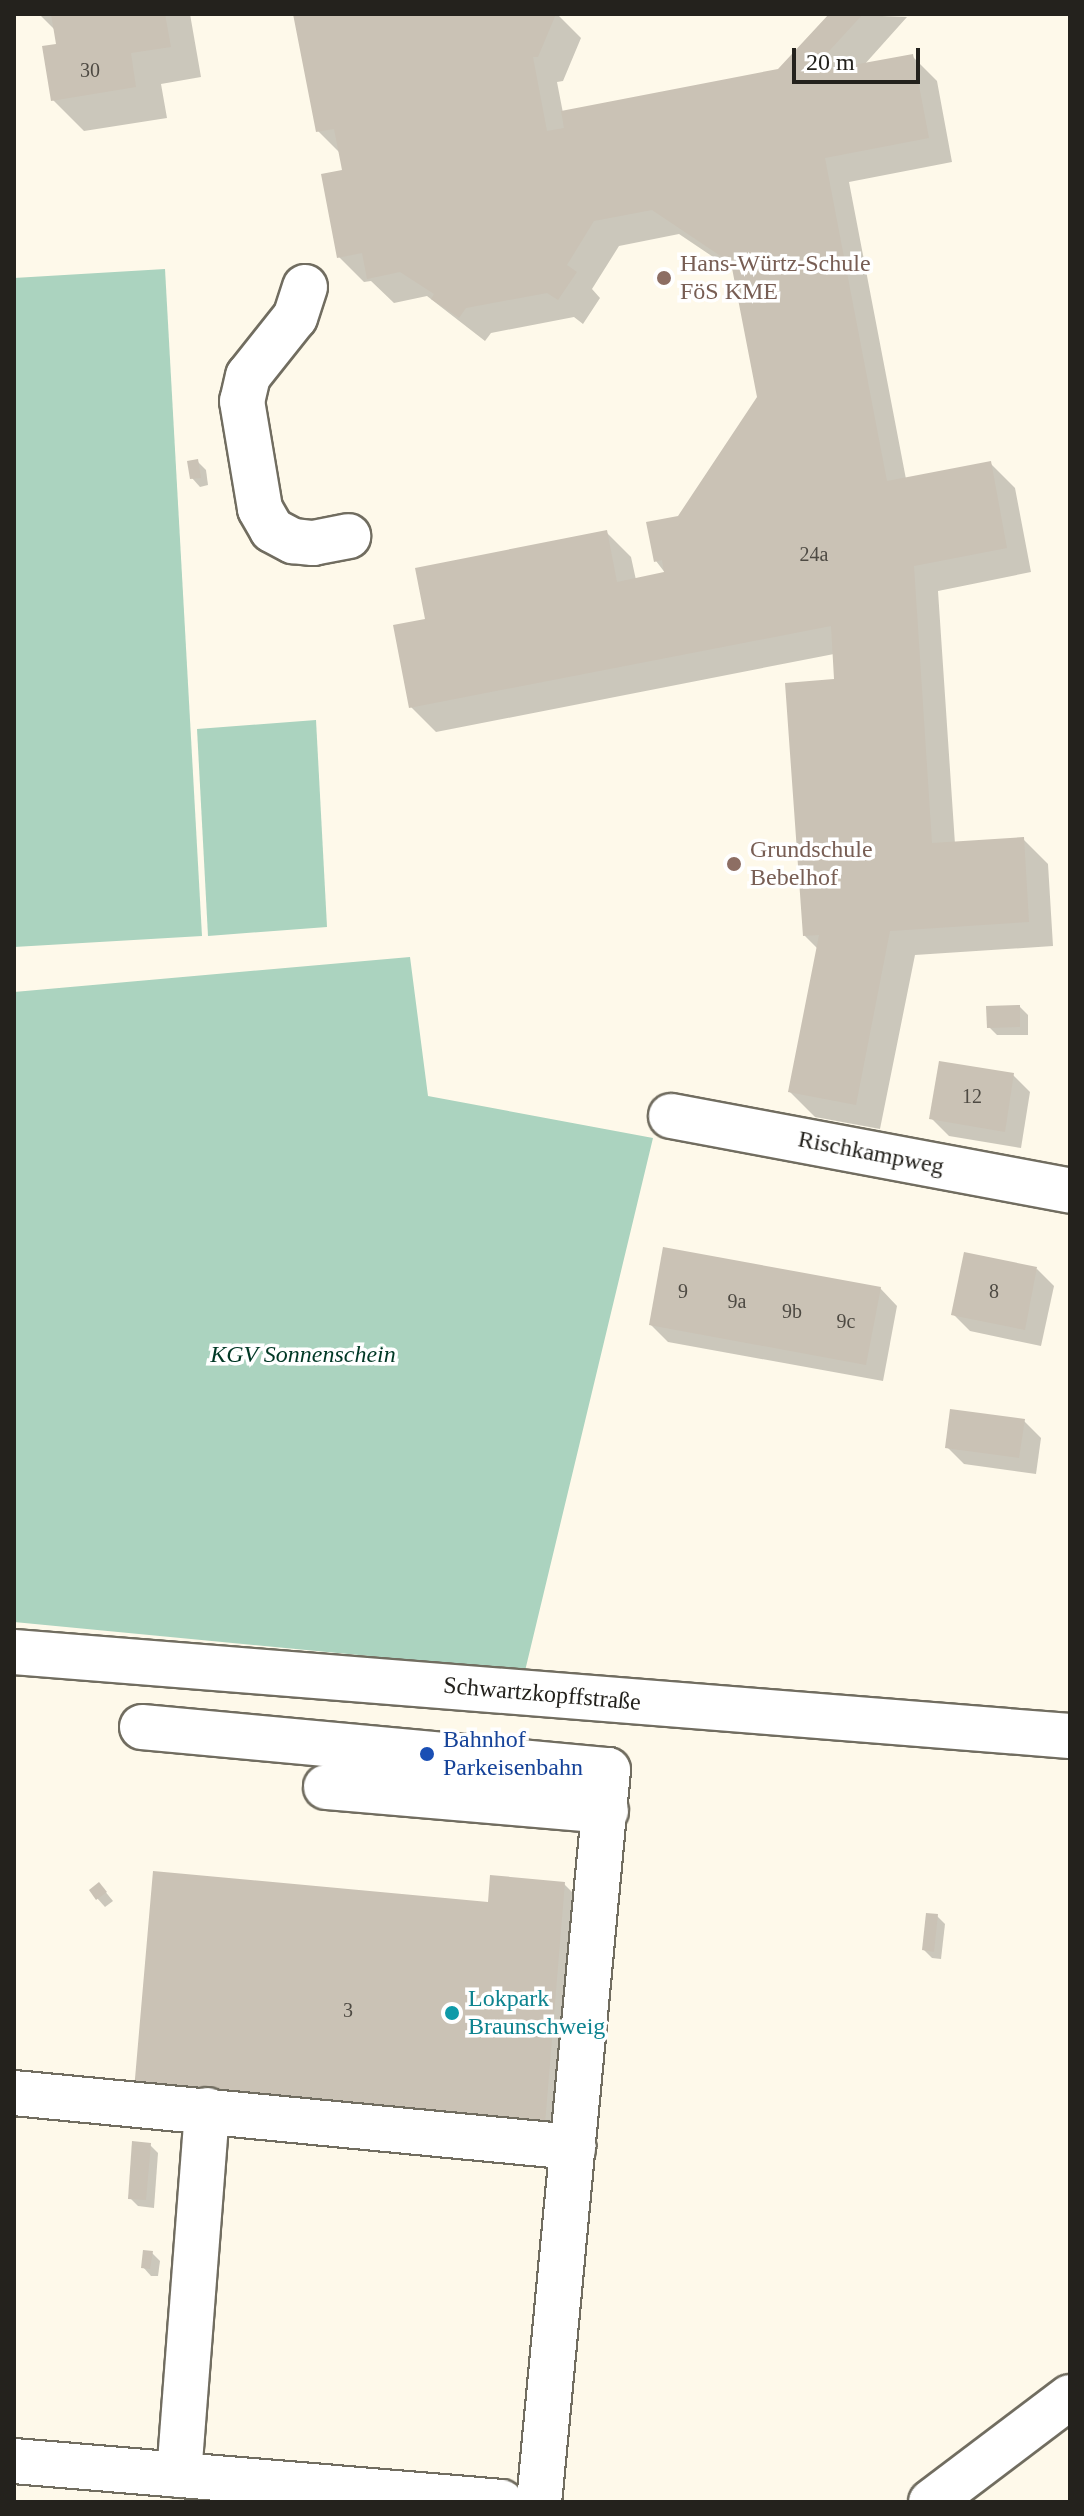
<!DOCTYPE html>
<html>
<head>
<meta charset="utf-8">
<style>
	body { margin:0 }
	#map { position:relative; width:1084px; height:2516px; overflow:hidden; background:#fef9ea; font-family:"Times New Roman",serif }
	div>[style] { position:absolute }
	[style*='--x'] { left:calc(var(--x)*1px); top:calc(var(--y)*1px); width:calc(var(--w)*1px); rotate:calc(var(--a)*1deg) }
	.green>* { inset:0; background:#abd3bf }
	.shadow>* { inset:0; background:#0003 }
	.building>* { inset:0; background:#cac2b5 }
	.roads { filter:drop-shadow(2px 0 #716d60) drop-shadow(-2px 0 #716d60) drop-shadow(0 2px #716d60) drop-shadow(0 -2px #716d60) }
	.minor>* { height:44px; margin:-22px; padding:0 22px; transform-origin:22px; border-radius:22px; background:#fff }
	.dots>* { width:22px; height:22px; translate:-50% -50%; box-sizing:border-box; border:4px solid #fff; border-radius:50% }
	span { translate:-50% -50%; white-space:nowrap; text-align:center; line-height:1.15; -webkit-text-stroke:7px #fff; paint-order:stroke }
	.number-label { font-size:20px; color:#4e4a43 }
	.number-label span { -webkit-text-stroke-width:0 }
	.education-label { font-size:24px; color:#785e54 }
	.left { translate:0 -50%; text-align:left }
	.street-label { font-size:24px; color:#24221d }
	.park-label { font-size:24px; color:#003825; font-style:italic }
	.transit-label { font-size:24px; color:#164399 }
	.culture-label { font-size:24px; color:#0d838f }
	.frame { position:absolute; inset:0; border:16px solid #24221d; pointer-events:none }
	.scale { position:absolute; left:792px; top:48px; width:128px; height:36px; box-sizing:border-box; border:4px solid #24221d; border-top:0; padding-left:10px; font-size:24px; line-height:28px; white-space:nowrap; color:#24221d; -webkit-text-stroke:6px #fff; paint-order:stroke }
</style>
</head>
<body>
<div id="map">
	<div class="green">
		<div style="clip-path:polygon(165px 269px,202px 936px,14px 947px,14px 278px)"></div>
		<div style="clip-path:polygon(316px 720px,327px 927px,208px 936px,197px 729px)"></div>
		<div style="clip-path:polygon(410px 957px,428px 1096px,653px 1138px,525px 1671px,14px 1622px,14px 992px)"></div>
	</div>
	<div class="shadow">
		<div style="clip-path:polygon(39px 14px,190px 14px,201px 77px,161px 84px,167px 118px,84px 131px,53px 100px,58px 46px,56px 31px)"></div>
		<div style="clip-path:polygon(295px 14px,557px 14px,581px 38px,563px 81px,557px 82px,563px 113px,779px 71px,832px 14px,907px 17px,864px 65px,912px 56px,937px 81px,952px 162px,849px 182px,906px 479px,990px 463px,1015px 488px,1031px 572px,938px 591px,955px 844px,1023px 839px,1048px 864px,1053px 946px,915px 955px,880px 1129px,815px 1117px,790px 1092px,818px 949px,805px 936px,836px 681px,834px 654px,436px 732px,411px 707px,428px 620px,607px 533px,631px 557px,636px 580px,666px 574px,656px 561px,679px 517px,759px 397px,734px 271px,679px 234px,619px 246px,592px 289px,600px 298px,583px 324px,574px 317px,491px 333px,485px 341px,427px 296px,394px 303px,371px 281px,364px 282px,339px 257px,345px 172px,342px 155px,318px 131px)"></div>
		<div style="clip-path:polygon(197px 461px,206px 470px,208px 485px,200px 487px,192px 478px)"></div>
		<div style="clip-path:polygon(1020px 1007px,1028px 1015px,1028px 1035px,997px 1035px,989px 1027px)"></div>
		<div style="clip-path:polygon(1013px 1075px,1030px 1092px,1021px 1148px,949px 1136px,931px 1118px)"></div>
		<div style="clip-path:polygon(1037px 1269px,1054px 1286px,1041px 1346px,970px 1331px,953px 1314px)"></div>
		<div style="clip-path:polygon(880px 1288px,897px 1306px,883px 1381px,668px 1342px,651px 1325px)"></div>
		<div style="clip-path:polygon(1024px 1421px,1041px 1438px,1036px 1474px,964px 1464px,947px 1447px)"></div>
		<div style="clip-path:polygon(99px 1884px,113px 1901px,105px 1907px,97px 1898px)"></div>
		<div style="clip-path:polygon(564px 1884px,589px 1909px,569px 2148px,161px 2114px,490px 1905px)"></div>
		<div style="clip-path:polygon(937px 1916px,945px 1924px,941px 1959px,932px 1958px,924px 1950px)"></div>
		<div style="clip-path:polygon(150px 2145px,158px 2153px,154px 2208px,138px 2206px,130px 2198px)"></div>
		<div style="clip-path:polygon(152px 2253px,160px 2261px,158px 2276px,151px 2276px,143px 2267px)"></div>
	</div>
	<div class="building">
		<div style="clip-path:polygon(51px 14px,165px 14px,171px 47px,131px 53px,136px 87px,51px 101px,42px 46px,56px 44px)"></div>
		<div style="clip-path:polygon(293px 14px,556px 14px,538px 57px,533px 57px,547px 131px,564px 128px,561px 111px,778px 69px,829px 14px,863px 14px,809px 73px,913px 54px,929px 138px,825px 158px,887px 481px,991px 461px,1007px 548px,914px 566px,932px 843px,1024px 837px,1029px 922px,890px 931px,856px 1105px,788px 1092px,819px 935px,803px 936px,785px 683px,834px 679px,831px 626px,409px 708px,393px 625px,425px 619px,415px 568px,607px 530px,617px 582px,664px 572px,662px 560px,654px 562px,646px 522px,678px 516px,757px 397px,731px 263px,652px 210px,594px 221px,567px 265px,577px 272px,558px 300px,547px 293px,466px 308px,459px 318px,431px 299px,434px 294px,400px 272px,367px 279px,362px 253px,337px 258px,321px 174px,342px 170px,334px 129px,316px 132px)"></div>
		<div style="clip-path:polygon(198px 459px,201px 478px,190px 479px,187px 461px)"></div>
		<div style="clip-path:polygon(1020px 1005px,1020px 1027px,987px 1028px,986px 1006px)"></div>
		<div style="clip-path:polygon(939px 1061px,1014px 1073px,1005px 1132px,929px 1119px)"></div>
		<div style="clip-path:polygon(663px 1247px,881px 1287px,866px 1365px,649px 1325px)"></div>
		<div style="clip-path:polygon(964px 1252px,1037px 1267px,1025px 1330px,951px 1315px)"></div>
		<div style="clip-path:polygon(950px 1409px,1025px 1419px,1019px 1458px,945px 1448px)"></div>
		<div style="clip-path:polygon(153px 1871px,488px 1902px,490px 1875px,565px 1882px,545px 2124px,134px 2090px)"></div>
		<div style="clip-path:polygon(99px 1882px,107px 1892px,96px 1900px,89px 1890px)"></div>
		<div style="clip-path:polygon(926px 1913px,938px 1914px,934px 1952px,922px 1950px)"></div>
		<div style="clip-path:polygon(132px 2141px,151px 2143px,146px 2200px,128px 2199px)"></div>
		<div style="clip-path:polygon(143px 2250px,153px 2251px,150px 2269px,141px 2268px)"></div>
	</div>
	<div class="roads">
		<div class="minor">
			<div style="--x:305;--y:287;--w:32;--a:108"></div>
			<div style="--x:295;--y:317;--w:75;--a:128.5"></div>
			<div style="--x:248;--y:376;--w:26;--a:103"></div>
			<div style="--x:242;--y:401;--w:109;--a:80.5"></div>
			<div style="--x:260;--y:509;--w:24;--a:60"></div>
			<div style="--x:272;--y:530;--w:24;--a:28"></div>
			<div style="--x:293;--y:541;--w:20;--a:6"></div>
			<div style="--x:313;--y:543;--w:36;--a:-11"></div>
			<div style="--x:671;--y:1116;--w:406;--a:10.6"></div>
			<div style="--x:14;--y:1652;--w:1059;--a:4.55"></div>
			<div style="--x:142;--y:1727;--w:468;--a:5.3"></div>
			<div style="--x:608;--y:1770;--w:735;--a:95.38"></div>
			<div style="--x:326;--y:1787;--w:281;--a:4.9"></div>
			<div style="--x:14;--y:2093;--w:562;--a:5.52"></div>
			<div style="--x:14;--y:2461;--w:489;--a:4.8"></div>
			<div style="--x:179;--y:2475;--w:366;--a:-85.6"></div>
			<div style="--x:931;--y:2502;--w:174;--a:-37.1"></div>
		</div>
	</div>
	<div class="dots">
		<div style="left:664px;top:278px;background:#8d6e63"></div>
		<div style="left:734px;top:864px;background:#8d6e63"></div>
		<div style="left:427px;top:1754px;background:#1a4fb4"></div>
		<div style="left:452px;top:2013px;background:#0f9aa8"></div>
	</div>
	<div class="number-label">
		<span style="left:90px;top:70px">30</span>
		<span style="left:814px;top:554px">24a</span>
		<span style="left:972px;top:1096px">12</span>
		<span style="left:683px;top:1291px">9</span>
		<span style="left:994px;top:1291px">8</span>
		<span style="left:737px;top:1301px">9a</span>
		<span style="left:792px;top:1311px">9b</span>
		<span style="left:846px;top:1321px">9c</span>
		<span style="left:348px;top:2010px">3</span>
	</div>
	<div class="education-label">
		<span class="left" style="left:680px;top:278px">Hans-Würtz-Schule<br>FöS KME</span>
		<span class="left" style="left:750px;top:864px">Grundschule<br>Bebelhof</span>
	</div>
	<div class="street-label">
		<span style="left:871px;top:1153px;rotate:11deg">Rischkampweg</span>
		<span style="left:542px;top:1694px;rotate:5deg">Schwartzkopffstraße</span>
	</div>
	<div class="park-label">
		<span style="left:303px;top:1355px">KGV Sonnenschein</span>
	</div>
	<div class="transit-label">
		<span class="left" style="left:443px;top:1754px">Bahnhof<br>Parkeisenbahn</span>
	</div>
	<div class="culture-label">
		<span class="left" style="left:468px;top:2013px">Lokpark<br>Braunschweig</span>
	</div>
	<div class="frame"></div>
	<div class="scale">20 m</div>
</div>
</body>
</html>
